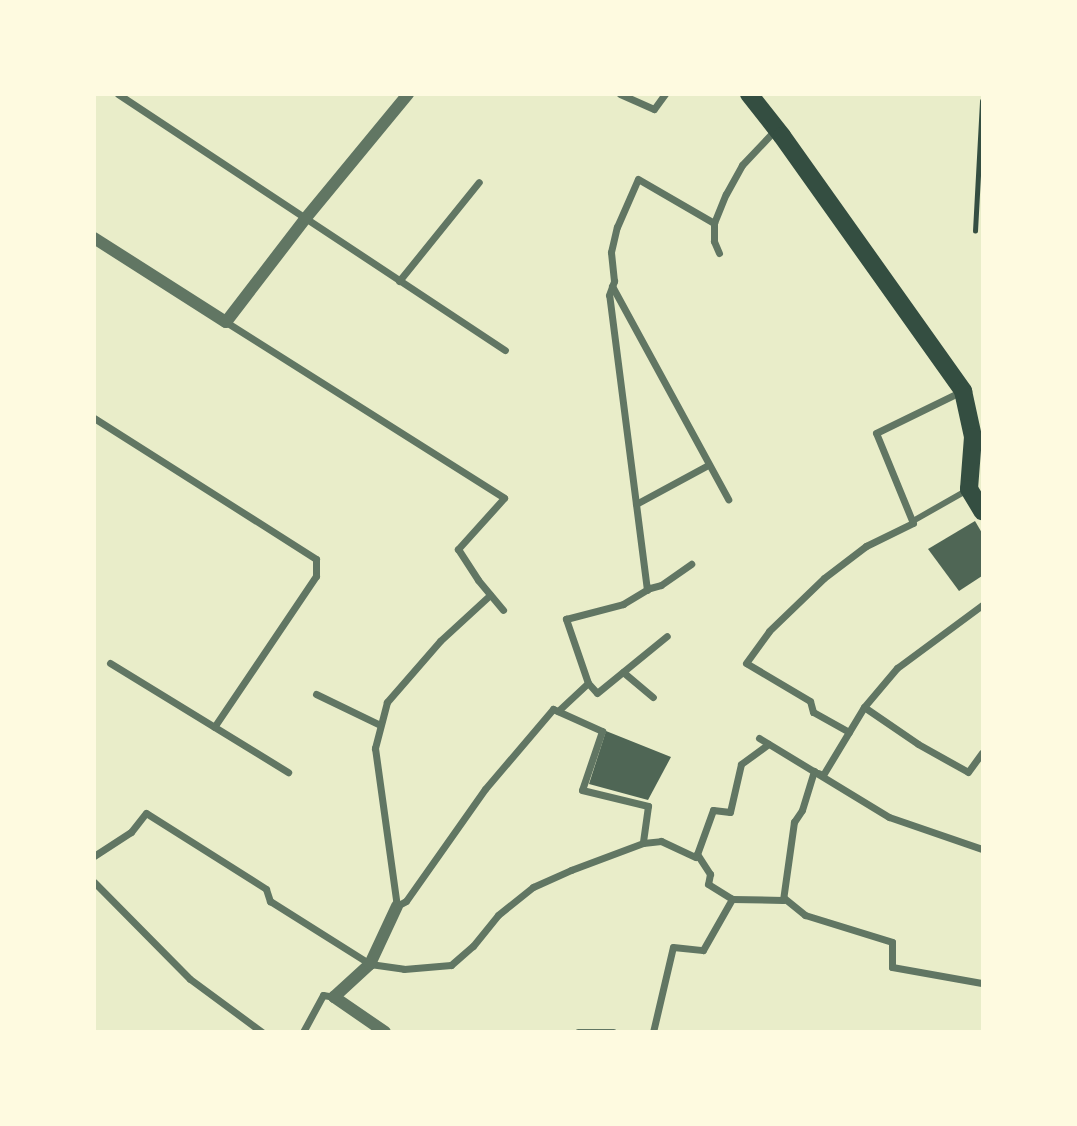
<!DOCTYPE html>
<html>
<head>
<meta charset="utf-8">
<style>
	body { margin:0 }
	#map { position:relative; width:1077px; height:1126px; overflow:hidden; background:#e9edc9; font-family:"PT Sans",sans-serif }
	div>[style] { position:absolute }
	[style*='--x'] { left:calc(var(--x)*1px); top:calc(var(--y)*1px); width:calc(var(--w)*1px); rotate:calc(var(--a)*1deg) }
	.building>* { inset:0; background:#4f6655 }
	.path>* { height:4.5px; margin:-2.25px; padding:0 2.25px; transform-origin:2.25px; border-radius:2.25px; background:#344e41 }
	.pedestrian>* { height:6px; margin:-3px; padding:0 3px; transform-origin:3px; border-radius:3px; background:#617663 }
	.minor>* { height:7px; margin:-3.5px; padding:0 3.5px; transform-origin:3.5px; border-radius:3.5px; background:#617663 }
	.tertiary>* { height:12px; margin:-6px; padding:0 6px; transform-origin:6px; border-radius:6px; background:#617663 }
	.primary>* { height:18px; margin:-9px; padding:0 9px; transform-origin:9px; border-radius:9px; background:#344e41 }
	span { translate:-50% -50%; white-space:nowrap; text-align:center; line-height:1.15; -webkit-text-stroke:6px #fefae0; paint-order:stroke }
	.frame { position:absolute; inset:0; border:96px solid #fefae0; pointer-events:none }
</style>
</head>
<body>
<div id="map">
	<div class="building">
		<div style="clip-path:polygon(975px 521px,982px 533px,982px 576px,959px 591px,928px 549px)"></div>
		<div style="clip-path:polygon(606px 731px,671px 757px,648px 800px,589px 784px)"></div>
	</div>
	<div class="path">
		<div style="--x:975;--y:231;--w:130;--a:-86.9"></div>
	</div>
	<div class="pedestrian">
		<div style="--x:913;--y:521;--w:64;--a:-29.7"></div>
	</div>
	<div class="minor">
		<div style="--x:118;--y:94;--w:464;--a:33.5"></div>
		<div style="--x:620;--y:94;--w:37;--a:24"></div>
		<div style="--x:654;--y:109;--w:19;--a:-54"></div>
		<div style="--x:719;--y:253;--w:13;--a:-113"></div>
		<div style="--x:714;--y:241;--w:18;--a:-90"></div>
		<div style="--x:714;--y:223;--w:31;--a:-68"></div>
		<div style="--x:726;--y:194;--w:33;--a:-61"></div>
		<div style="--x:742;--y:165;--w:50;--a:-46.6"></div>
		<div style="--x:399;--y:281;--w:127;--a:-51.1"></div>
		<div style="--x:612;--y:286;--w:243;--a:61.4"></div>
		<div style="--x:226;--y:322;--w:329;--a:32.3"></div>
		<div style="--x:504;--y:498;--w:69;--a:132"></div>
		<div style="--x:458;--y:549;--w:37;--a:57"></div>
		<div style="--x:478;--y:580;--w:39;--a:50"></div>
		<div style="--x:94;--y:418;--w:263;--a:32.4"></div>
		<div style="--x:316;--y:559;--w:17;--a:90"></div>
		<div style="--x:316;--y:576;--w:182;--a:124"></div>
		<div style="--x:636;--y:504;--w:82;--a:-28.4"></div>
		<div style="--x:647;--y:590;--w:297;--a:-97.3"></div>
		<div style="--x:609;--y:295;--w:15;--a:-70"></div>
		<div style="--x:614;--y:281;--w:29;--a:-96"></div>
		<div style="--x:611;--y:252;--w:26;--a:-77"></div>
		<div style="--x:617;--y:227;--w:52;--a:-66.4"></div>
		<div style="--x:638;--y:179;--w:88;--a:30.1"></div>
		<div style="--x:490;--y:595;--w:68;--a:137.4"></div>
		<div style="--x:440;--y:641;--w:81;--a:131"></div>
		<div style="--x:387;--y:702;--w:48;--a:104.6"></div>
		<div style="--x:375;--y:748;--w:160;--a:82.1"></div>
		<div style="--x:397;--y:906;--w:10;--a:-29"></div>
		<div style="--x:406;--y:901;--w:137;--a:-54.8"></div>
		<div style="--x:485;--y:789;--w:105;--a:-49.6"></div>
		<div style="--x:553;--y:709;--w:54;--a:24.2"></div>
		<div style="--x:602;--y:731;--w:62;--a:108.7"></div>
		<div style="--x:582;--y:790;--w:68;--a:13.6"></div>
		<div style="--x:648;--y:806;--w:37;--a:98"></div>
		<div style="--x:110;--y:663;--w:209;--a:31.5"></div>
		<div style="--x:623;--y:672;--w:39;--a:40"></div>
		<div style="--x:588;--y:683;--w:13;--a:48"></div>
		<div style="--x:597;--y:693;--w:90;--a:-39.2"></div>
		<div style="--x:316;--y:694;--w:71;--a:25.8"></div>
		<div style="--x:864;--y:707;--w:65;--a:34.4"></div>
		<div style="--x:918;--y:744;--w:57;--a:29.2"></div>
		<div style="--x:968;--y:772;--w:24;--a:-54"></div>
		<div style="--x:558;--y:711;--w:41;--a:-43"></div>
		<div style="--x:588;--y:683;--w:68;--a:-109"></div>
		<div style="--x:566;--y:619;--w:59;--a:-14.7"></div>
		<div style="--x:623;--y:604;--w:31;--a:-31"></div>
		<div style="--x:650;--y:588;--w:11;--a:-15"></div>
		<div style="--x:661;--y:585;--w:37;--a:-35"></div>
		<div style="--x:849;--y:732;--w:41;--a:-150.9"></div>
		<div style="--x:813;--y:712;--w:11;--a:-105"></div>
		<div style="--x:810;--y:701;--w:74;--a:-149.3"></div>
		<div style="--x:746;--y:663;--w:39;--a:-54"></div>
		<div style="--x:769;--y:631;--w:76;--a:-43.9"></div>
		<div style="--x:824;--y:578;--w:53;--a:-37.3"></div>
		<div style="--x:866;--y:546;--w:52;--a:-26.1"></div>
		<div style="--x:913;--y:523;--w:97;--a:-112.3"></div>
		<div style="--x:876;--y:433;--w:96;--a:-26"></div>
		<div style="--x:759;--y:738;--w:152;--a:31.3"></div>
		<div style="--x:889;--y:817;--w:98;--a:19"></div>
		<div style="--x:818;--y:773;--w:5;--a:22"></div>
		<div style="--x:823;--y:775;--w:79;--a:-58.9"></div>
		<div style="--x:864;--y:707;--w:51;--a:-49.8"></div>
		<div style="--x:897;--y:668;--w:106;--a:-36.5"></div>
		<div style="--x:697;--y:854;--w:24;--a:57"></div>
		<div style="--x:710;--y:874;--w:10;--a:101"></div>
		<div style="--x:708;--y:884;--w:28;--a:32"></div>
		<div style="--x:94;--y:856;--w:44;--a:-33"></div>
		<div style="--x:131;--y:832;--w:24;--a:-52"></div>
		<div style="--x:146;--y:813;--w:142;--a:32.3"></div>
		<div style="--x:266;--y:889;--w:13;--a:72"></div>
		<div style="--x:270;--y:901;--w:118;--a:32.2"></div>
		<div style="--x:370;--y:964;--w:34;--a:8"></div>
		<div style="--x:404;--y:969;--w:47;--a:-4.9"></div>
		<div style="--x:451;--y:965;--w:29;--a:-41"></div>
		<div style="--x:473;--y:946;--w:40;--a:-51"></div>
		<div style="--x:498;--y:915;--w:45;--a:-38.7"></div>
		<div style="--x:533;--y:887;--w:42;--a:-24.1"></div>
		<div style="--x:571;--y:870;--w:77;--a:-20.6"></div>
		<div style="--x:643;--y:843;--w:18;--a:-6"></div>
		<div style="--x:661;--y:841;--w:38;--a:25"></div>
		<div style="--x:696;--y:857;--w:50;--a:-70.1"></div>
		<div style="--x:713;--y:810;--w:17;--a:7"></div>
		<div style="--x:730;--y:812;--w:49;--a:-77.1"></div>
		<div style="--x:741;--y:764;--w:34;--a:-36"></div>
		<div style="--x:94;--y:882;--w:136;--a:45.3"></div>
		<div style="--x:190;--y:979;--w:89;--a:36.4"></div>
		<div style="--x:784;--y:898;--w:27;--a:39"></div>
		<div style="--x:805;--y:915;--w:91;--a:17.2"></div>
		<div style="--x:892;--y:942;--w:25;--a:90"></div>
		<div style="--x:892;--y:967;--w:91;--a:10.1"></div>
		<div style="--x:732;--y:899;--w:51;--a:1.1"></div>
		<div style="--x:783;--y:900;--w:79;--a:-82"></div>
		<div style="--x:794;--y:822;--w:14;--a:-56"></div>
		<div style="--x:802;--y:810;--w:41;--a:-72.9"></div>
		<div style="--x:303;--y:1032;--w:42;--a:-61.6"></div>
		<div style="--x:323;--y:995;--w:11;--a:10"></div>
		<div style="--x:578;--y:1032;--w:35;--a:0"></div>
		<div style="--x:653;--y:1032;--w:87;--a:-76.8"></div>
		<div style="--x:673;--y:947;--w:30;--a:6"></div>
		<div style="--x:703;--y:950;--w:59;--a:-60.4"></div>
	</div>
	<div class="tertiary">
		<div style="--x:94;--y:238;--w:156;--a:32.5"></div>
		<div style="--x:226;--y:322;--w:130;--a:-52.5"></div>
		<div style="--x:305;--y:219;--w:162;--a:-50.5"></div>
		<div style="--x:385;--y:1032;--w:62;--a:-145.5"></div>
		<div style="--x:334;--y:997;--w:49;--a:-42.5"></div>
		<div style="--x:370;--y:964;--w:64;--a:-65"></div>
	</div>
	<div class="primary">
		<div style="--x:749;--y:94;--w:53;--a:51.8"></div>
		<div style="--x:782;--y:136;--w:313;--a:54.6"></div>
		<div style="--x:963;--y:391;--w:47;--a:77.7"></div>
		<div style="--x:973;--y:437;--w:52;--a:94.4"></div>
		<div style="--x:969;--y:489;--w:26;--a:59"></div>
	</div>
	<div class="frame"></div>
</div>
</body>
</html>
